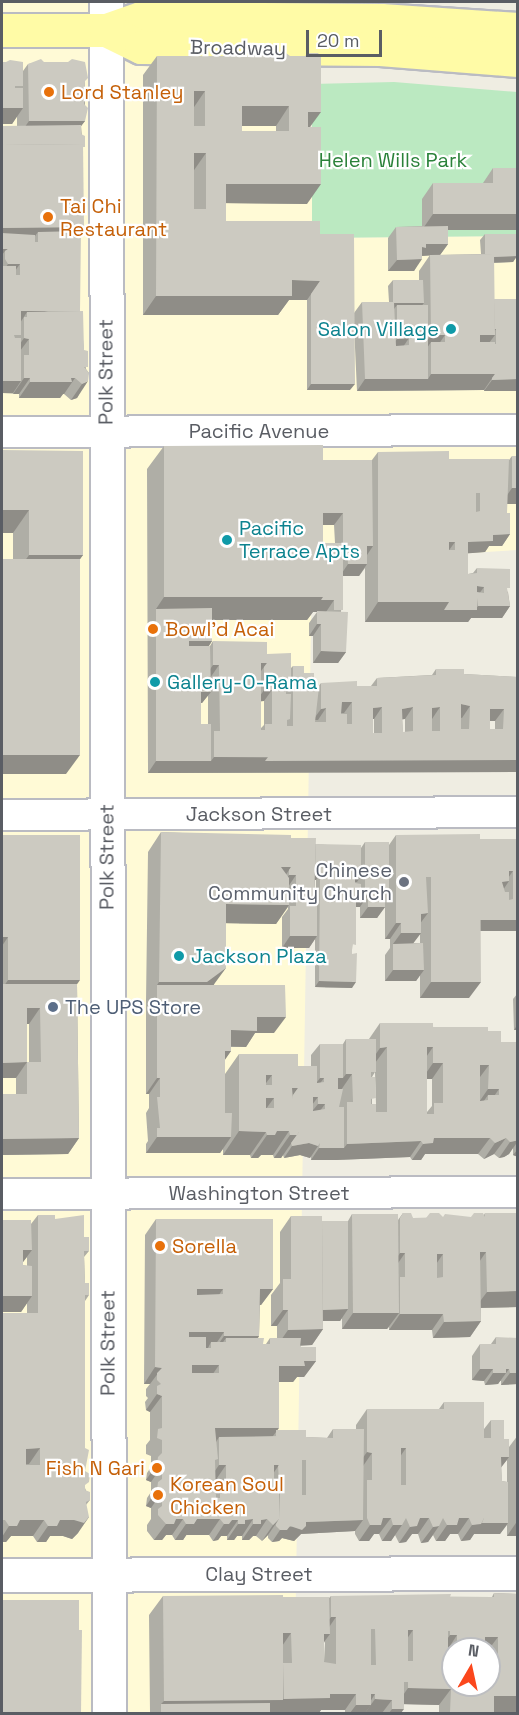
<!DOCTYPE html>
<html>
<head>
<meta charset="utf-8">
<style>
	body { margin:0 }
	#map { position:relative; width:519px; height:1715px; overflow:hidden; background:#efede2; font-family:"Space Grotesk",sans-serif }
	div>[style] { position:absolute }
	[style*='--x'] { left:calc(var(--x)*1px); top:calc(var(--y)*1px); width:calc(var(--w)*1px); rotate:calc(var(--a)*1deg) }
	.commercial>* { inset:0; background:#fffad6 }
	.green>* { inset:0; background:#bbe9c1 }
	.roads { filter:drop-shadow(2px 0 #babbc2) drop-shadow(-2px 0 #babbc2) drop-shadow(0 2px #babbc2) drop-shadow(0 -2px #babbc2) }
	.street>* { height:30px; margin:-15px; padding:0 15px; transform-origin:15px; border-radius:15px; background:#fff }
	.secondary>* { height:33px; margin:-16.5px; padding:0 16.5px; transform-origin:16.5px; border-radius:16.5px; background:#fff }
	.primary>* { height:33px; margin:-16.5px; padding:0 16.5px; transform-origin:16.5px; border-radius:16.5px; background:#fffba6 }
	.wall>* { inset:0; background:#afaea6 }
	.shaded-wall>* { inset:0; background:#8f8d87 }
	.building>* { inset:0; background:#cccac1 }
	.dots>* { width:16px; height:16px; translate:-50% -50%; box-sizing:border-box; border:3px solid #fff; border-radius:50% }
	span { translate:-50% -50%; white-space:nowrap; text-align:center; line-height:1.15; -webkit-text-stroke:4.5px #fff; paint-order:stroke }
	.street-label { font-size:20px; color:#5a5d64 }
	.food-label { font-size:20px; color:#c56008 }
	.left { translate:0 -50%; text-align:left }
	.right { translate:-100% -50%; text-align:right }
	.park-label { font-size:20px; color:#2b823a }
	.culture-label { font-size:20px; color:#0d838f }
	.worship-label { font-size:20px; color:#5b616d }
	.service-label { font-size:20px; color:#4e5e75 }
	.frame { position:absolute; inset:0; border:3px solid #5a5d64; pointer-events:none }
	.north { position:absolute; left:441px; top:1637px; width:60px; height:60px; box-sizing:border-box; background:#fff; border:2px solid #bdbec1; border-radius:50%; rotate:9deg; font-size:16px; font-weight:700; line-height:24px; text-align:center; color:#5a5d64 }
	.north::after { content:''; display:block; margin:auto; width:21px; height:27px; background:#fb471c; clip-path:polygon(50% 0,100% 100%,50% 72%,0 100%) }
	.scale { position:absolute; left:306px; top:30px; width:76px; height:27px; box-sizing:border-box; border:3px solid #5a5d64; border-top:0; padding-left:8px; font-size:18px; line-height:21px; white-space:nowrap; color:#5a5d64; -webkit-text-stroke:4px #fff; paint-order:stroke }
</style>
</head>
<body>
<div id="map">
	<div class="commercial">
		<div style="clip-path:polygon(2px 2px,309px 2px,313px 238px,517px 236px,517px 550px,312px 563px,294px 1713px,2px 1714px)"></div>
	</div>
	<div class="green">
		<div style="clip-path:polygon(394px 82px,517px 92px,517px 236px,312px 238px,312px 84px)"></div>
	</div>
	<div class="roads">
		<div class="street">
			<div style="--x:2;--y:432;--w:516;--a:-0.22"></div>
			<div style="--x:2;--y:815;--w:516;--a:-0.33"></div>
			<div style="--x:2;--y:1194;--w:516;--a:-0.22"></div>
		</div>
		<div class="secondary">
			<div style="--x:106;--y:2;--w:1712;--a:89.9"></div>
			<div style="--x:2;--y:1575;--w:516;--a:-0.22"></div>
		</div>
		<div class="primary">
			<div style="--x:2;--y:30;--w:104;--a:0"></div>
			<div style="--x:106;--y:30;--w:37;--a:-19"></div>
			<div style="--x:141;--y:18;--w:240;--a:0.5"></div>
			<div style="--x:381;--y:20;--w:137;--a:3.8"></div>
			<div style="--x:106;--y:30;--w:39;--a:26"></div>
			<div style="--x:141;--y:47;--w:239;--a:0.5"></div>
			<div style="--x:380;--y:49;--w:138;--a:4.6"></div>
		</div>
	</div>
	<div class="wall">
		<div style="clip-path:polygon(evenodd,230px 52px,311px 127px,307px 204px,226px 203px,226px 221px,320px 234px,354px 313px,362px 302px,389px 302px,388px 286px,393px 280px,419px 280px,419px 271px,430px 255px,422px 256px,414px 271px,388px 271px,388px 238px,396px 227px,422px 226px,422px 199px,433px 183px,483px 183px,493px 168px,518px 230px,448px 230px,448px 244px,440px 255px,481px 254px,480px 240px,485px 234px,517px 256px,513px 262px,494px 263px,494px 299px,518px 299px,518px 391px,484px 391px,484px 390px,357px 391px,354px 326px,350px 390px,307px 390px,307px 300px,289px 300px,278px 315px,143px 315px,143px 75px,157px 56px,226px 56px,230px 52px,242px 126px,276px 126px,276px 131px,242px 131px,242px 126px)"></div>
		<div style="clip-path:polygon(2px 62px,23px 71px,28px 64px,44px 62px,85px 81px,85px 121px,81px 125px,83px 149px,80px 231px,80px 311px,86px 369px,89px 373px,77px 398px,71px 400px,64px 394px,63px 394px,60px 398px,19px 398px,19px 394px,2px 393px,2px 126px,17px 126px,17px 116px,12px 124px,2px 124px)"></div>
		<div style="clip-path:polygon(evenodd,164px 446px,323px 460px,372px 460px,378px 452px,449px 459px,509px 460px,512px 456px,518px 456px,518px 504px,507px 504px,507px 513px,510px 534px,502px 546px,489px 546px,485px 552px,468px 553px,468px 574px,473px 573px,477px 568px,508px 592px,510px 606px,502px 618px,471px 618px,468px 622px,365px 622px,365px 568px,359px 576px,343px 576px,341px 612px,346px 652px,338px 663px,313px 663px,313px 636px,309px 636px,309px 623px,317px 612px,313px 612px,307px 620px,212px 620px,212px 641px,209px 646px,210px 646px,213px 641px,267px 654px,291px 668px,293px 666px,304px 673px,314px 687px,318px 687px,321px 683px,357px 686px,371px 686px,377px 678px,432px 675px,436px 669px,464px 674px,517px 677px,518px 675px,518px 772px,148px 773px,147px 469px,164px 446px,323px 525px,334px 525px,335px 543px,323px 543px,323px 525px,164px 446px,208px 695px,208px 724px,201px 724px,201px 703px,202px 703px,208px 695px,164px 446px,261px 701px,264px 701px,264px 725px,261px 728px,261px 701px,164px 446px,373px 719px,374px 719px,374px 733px,373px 733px,373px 719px,164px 446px,402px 719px,405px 719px,405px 732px,403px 732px,402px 719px,164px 446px,490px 721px,495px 721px,495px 729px,490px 729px,490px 721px)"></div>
		<div style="clip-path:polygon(2px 450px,83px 555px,80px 559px,66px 774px,13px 559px,13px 533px)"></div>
		<div style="clip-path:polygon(evenodd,161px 832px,291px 838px,316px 844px,361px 848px,365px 842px,389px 845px,396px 835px,480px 839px,518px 839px,518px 931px,480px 931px,469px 998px,420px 998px,420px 975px,416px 981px,385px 981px,385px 955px,390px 948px,390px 939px,385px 939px,385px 907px,377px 918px,360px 918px,360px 907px,356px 907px,352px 950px,352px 988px,315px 987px,315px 939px,309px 948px,282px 948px,282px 917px,288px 909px,288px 907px,276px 924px,226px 923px,214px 985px,274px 1033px,255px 1033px,246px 1047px,231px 1047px,231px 1051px,225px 1059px,225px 1074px,239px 1054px,298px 1066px,311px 1066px,311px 1055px,320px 1044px,343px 1044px,346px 1039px,369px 1039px,380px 1023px,488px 1031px,501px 1042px,518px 1042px,518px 1157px,513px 1155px,513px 1147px,509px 1154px,504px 1157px,499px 1158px,494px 1154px,484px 1159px,478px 1154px,425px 1154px,421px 1160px,412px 1160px,410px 1157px,336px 1160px,311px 1160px,311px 1155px,310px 1158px,300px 1155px,284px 1158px,283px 1155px,281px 1158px,274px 1158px,273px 1155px,261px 1155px,258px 1158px,251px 1158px,250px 1155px,223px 1155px,223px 1149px,220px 1153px,146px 1153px,146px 1144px,148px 1141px,146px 1113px,149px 1108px,149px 1094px,146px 1094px,146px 1001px,148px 852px,161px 832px,315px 880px,316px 880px,316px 901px,314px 901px,315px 880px,161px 832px,420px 934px,420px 943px,413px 943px,420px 934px,161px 832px,375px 1072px,376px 1104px,372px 1104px,372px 1077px,375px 1072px,161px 832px,427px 1079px,432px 1079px,432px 1106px,427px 1112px,427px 1079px)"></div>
		<div style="clip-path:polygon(evenodd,2px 835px,77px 984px,79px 1138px,68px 1154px,2px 1155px,2px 1094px,16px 1094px,16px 1078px,2px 1078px,2px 835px,27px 1024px,29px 1024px,29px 1062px,27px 1062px,27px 1024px)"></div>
		<div style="clip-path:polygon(518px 993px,518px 1030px,514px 1030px,513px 999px)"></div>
		<div style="clip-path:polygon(evenodd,403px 1213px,413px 1218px,471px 1217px,484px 1215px,485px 1213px,518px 1213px,518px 1307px,481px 1308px,481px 1321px,470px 1337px,433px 1338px,432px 1330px,389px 1330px,389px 1327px,387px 1329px,342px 1329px,342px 1318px,340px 1321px,323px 1321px,323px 1329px,312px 1345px,300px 1346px,316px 1361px,304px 1377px,297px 1377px,293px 1382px,279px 1382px,277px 1430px,306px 1437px,327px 1438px,333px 1429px,356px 1429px,356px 1425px,367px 1409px,439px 1409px,444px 1402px,484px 1429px,491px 1420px,509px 1447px,518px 1435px,518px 1536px,507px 1536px,507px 1525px,500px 1534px,474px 1534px,470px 1540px,461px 1541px,458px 1534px,450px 1534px,445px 1541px,436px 1541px,433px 1535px,428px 1542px,421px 1543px,418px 1534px,412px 1534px,406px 1542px,399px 1543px,395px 1535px,391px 1541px,382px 1541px,379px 1534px,374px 1534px,369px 1541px,359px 1541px,355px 1534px,355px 1531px,301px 1534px,294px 1541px,282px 1538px,279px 1541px,272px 1542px,268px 1538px,268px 1535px,262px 1541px,256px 1536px,253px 1536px,249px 1540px,242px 1540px,242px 1536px,237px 1536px,234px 1540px,227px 1540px,227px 1536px,221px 1536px,218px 1540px,213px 1541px,209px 1535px,186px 1535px,183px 1540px,175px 1540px,172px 1535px,166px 1535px,162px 1540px,154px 1540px,147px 1531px,147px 1525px,151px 1519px,151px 1508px,146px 1506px,147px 1498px,151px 1492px,151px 1482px,146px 1480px,147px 1473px,151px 1467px,151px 1456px,146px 1454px,146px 1445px,150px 1440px,150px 1412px,146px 1410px,145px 1402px,148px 1398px,146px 1396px,146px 1389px,150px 1384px,144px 1384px,145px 1235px,156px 1219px,273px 1289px,261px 1305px,260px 1305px,259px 1336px,258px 1338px,263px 1344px,266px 1344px,270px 1338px,277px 1338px,277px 1326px,271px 1326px,271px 1295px,280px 1283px,280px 1232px,291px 1216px,322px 1221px,348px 1221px,352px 1214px,398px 1220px,403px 1213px,507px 1460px,507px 1482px,502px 1481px,501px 1467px,507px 1460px)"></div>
		<div style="clip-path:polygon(evenodd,38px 1215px,55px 1219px,84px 1237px,89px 1251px,84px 1257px,85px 1283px,89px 1295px,85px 1301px,85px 1488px,90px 1500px,86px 1505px,78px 1533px,72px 1539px,63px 1536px,50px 1536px,46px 1542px,37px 1542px,33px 1536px,11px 1536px,6px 1542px,2px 1542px,2px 1313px,27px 1313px,27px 1303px,21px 1312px,2px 1312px,2px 1220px,31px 1224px,38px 1215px,27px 1257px,27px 1266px,23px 1265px,23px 1262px,27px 1257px)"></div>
		<div style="clip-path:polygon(496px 1337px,518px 1384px,501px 1385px,501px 1381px,500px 1381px,498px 1384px,485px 1385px,484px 1381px,472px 1380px,472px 1356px,480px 1344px,491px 1344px)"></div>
		<div style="clip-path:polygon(evenodd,494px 1593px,518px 1594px,518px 1712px,494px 1712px,494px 1713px,439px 1713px,439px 1705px,404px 1704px,401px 1713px,345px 1713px,345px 1710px,321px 1710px,319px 1713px,150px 1713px,149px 1615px,163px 1596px,329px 1598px,331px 1596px,492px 1597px,494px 1593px,325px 1641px,325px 1662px,324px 1643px,325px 1641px,494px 1593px,453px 1649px,489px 1649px,489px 1685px,453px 1685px,453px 1649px)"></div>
	</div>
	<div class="shaded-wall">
		<div style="clip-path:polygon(194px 91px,205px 91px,192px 110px)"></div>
		<div style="clip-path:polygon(242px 106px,289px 106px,276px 126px,229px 126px)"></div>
		<div style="clip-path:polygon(2px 108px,23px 108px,12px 124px,2px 124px)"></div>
		<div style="clip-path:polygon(308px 112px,321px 112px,307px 131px)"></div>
		<div style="clip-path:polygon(29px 121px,85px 121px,73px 137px,18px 137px)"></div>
		<div style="clip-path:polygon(194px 153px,206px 153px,192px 173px)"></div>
		<div style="clip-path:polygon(226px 184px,321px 184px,307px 204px,212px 203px)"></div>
		<div style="clip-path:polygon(433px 214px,518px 214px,518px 230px,422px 230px)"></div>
		<div style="clip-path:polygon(84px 227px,72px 243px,38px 242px,38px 232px,30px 243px,2px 244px,2px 228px)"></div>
		<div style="clip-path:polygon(426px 244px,448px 244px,440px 255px,420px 256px,422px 247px)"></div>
		<div style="clip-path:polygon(2px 249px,8px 249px,5px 251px,2px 255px)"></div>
		<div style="clip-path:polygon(517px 256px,513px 262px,481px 263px,485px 257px)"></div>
		<div style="clip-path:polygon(422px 259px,414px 271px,388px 271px,397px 260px)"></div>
		<div style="clip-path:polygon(8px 264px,20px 264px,12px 275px,2px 273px)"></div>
		<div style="clip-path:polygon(292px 280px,320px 281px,307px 300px,289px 300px,278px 315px,143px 315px,156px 296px)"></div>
		<div style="clip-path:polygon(393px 303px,424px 303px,419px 309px,397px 305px,394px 309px)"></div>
		<div style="clip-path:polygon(21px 311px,48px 311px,27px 317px,27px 312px,20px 323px)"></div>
		<div style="clip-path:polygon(491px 329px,496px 329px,492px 335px,495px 335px,483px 351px,469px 351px,480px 335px)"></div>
		<div style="clip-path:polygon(431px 335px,445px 335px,434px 351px,431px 342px,425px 351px,420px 351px)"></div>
		<div style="clip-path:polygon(24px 338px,29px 339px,17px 355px,13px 354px)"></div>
		<div style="clip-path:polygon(409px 338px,401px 350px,389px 350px,397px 339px)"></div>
		<div style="clip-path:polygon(431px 374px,495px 374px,484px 390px,357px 391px,365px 379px,428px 379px)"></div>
		<div style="clip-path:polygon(24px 378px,30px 378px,19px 394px,13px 394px)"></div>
		<div style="clip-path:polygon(71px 378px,75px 378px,64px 394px,63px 394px,60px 398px,19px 398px,30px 382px)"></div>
		<div style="clip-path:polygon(518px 379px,518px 391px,484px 391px,492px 380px)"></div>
		<div style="clip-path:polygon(2px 381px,21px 381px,13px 393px,2px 393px)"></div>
		<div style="clip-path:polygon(88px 381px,77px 398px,71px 400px,82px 384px)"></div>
		<div style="clip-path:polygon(311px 384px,355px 384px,350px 390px,307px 390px)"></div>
		<div style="clip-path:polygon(512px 488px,518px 488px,518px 504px,501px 504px)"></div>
		<div style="clip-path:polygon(2px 510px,29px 510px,13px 533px,2px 533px)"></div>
		<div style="clip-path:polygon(315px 513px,343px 513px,334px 525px,307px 525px)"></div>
		<div style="clip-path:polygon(510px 534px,502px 546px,489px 546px,485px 552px,460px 554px,468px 542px,493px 535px)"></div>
		<div style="clip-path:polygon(444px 542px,455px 542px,447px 553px)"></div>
		<div style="clip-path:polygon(367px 546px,373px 546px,365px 558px)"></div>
		<div style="clip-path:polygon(29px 555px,83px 555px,66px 578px,13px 578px)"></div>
		<div style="clip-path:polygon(348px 564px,367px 564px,359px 576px,340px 576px)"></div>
		<div style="clip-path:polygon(477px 586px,484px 587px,476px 598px)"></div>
		<div style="clip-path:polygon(164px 597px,323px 597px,334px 600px,326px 612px,313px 612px,307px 620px,156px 620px,156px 609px)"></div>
		<div style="clip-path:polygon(378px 602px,449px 602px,475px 610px,478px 606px,510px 606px,502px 618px,471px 618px,468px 622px,365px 622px)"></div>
		<div style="clip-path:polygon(317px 624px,321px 624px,313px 636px,309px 636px)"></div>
		<div style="clip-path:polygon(189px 641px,212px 641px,204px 653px,181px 653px)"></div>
		<div style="clip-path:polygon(321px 651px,346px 652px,338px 663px,313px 663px)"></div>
		<div style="clip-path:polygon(261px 663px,267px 663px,255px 679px)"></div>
		<div style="clip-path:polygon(213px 665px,219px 665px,208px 681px,202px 681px)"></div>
		<div style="clip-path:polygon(264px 690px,272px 690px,264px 701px,256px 702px)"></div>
		<div style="clip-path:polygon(201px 692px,211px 692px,202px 703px,192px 703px)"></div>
		<div style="clip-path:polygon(342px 702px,352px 702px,344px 713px,334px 713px)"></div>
		<div style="clip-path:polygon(461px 704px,470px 706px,462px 718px,453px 715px)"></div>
		<div style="clip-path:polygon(382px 707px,374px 719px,365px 719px,373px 708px)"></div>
		<div style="clip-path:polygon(413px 707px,405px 719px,394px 721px,402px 709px)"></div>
		<div style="clip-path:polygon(440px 707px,432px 719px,432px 708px)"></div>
		<div style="clip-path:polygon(326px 708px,318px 720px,313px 720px,321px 709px)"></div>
		<div style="clip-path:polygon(490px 709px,504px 709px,495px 721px,482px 721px)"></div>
		<div style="clip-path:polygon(2px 755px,80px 755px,66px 774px,2px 774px)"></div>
		<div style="clip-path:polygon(214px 757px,518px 760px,518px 772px,148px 773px,156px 761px,211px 761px)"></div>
		<div style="clip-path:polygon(281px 867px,291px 867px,278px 887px)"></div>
		<div style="clip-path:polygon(509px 871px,513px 871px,506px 881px,509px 881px,501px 893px,494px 893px)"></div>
		<div style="clip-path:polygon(312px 873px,320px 874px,316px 880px,308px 879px)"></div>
		<div style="clip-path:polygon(289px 875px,296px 875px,288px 887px,281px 887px)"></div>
		<div style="clip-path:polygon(355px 876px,361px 876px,357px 882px,351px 882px)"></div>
		<div style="clip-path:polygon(365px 895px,368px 895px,360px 907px,352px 907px,356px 901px,361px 900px)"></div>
		<div style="clip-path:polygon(226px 904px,289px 905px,276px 924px,213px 923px)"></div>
		<div style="clip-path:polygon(368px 907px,385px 907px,377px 918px,360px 918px)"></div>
		<div style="clip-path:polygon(428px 913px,416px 929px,421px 914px)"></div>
		<div style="clip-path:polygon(477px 920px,518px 920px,518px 931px,469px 931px)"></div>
		<div style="clip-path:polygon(396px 923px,401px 923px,390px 939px,385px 939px)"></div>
		<div style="clip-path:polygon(401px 933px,421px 933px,409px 949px,393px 944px)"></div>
		<div style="clip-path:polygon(290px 936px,317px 936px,309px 948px,282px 948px)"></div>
		<div style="clip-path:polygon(2px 937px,8px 937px,2px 946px)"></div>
		<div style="clip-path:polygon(226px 968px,212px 987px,157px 985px,159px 982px)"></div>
		<div style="clip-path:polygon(393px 970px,424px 970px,416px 981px,385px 981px)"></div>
		<div style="clip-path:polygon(8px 980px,80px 980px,66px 1000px,2px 989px)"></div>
		<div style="clip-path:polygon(319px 981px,356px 982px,352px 988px,315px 987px)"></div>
		<div style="clip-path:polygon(431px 982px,481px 982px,469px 998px,420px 998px)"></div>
		<div style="clip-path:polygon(27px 1008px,40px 1008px,29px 1024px,15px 1024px)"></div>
		<div style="clip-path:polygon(257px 1017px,286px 1017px,274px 1033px,255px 1033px,246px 1047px,220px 1046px,231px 1030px)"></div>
		<div style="clip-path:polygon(518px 1024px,518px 1030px,514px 1030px)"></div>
		<div style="clip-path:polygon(387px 1047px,375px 1063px,369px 1064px,380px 1048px)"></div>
		<div style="clip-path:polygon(427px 1047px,433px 1047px,422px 1063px)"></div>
		<div style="clip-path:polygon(225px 1051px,231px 1051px,220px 1067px)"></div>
		<div style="clip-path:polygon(27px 1062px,16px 1078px,2px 1078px,2px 1063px)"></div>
		<div style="clip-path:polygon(433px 1063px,443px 1063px,432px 1079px,422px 1079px)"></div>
		<div style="clip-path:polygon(480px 1065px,489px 1065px,477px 1081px)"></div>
		<div style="clip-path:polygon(346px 1074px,352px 1074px,341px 1090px,330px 1090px,338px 1078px,343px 1078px)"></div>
		<div style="clip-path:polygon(266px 1075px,272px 1075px,255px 1098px)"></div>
		<div style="clip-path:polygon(157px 1078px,160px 1078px,149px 1094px,146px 1094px)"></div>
		<div style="clip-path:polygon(320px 1078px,324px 1078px,316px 1089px,312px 1089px)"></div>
		<div style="clip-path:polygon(292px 1088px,298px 1088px,291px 1098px)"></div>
		<div style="clip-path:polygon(488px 1089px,499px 1089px,488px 1105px,488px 1095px,481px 1105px,477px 1105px)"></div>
		<div style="clip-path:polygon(313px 1097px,318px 1097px,309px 1109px)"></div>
		<div style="clip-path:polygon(266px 1098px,274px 1098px,257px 1121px)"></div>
		<div style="clip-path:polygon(318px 1104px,325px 1104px,317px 1115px,309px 1115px)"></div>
		<div style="clip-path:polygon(239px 1131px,266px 1132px,250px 1155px,223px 1155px)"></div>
		<div style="clip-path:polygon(277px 1131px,289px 1131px,273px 1155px,261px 1155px,258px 1158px,251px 1158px,267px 1135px)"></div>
		<div style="clip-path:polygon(290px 1135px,297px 1135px,281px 1158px,274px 1158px)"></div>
		<div style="clip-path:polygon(157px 1137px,231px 1137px,220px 1153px,146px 1153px)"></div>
		<div style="clip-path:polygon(79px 1138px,68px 1154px,2px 1155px,2px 1139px)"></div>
		<div style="clip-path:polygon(434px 1138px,490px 1138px,478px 1154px,425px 1154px,421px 1160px,412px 1160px,423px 1144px)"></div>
		<div style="clip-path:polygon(506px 1138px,494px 1154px,484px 1159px,495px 1143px)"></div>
		<div style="clip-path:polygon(518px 1140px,518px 1141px,509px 1154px,504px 1157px,499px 1158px,510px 1142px)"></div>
		<div style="clip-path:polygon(421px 1141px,410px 1157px,336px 1160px,311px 1160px,319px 1148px,344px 1148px,347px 1144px)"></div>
		<div style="clip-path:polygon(309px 1143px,318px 1146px,310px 1158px,300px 1155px,284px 1158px,292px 1146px)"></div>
		<div style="clip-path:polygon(518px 1149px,518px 1157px,513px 1155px)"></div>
		<div style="clip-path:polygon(23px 1250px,32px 1250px,20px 1266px)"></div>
		<div style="clip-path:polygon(480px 1252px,486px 1252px,475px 1268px)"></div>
		<div style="clip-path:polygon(400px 1253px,405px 1253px,394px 1269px,389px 1269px)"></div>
		<div style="clip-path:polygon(437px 1254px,443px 1254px,432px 1270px)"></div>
		<div style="clip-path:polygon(197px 1289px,223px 1289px,212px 1305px,186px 1305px)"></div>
		<div style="clip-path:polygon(260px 1289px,273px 1289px,261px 1305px,248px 1306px)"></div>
		<div style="clip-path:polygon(518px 1291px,518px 1307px,475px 1308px,487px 1292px)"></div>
		<div style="clip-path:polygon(2px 1296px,32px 1296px,21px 1312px,2px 1312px)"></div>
		<div style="clip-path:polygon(348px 1309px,340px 1321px,312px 1321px,320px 1310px)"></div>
		<div style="clip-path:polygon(283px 1310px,288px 1310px,277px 1326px,271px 1326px)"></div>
		<div style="clip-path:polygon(353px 1313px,399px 1313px,387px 1329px,342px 1329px)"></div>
		<div style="clip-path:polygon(400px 1314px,443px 1314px,432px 1330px,389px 1330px)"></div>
		<div style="clip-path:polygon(481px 1321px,470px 1337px,433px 1338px,444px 1322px)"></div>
		<div style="clip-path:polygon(323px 1329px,312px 1345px,277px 1346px,288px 1330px)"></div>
		<div style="clip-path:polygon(189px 1332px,224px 1332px,213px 1348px,211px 1342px,208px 1348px,178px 1348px)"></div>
		<div style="clip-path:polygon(224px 1336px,259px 1336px,248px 1352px,226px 1342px,226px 1338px,216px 1352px,213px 1352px)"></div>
		<div style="clip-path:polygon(304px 1361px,316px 1361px,304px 1377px,297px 1377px,293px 1382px,268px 1382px,279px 1366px)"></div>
		<div style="clip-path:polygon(192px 1365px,219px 1365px,208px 1381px,181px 1381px)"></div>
		<div style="clip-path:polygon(155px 1367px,162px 1368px,150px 1384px,144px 1384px)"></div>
		<div style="clip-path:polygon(480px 1369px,493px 1369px,484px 1381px,472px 1380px)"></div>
		<div style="clip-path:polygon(506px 1369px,509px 1369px,498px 1384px,485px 1385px,493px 1373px)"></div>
		<div style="clip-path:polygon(510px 1373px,518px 1373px,518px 1384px,501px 1385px)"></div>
		<div style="clip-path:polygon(157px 1394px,162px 1396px,150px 1412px,146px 1410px)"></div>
		<div style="clip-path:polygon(215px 1428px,279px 1428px,267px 1444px,219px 1437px,215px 1444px)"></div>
		<div style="clip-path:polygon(40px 1448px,29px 1464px,14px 1465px,26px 1449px)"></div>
		<div style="clip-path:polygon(401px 1448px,406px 1448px,395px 1464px)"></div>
		<div style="clip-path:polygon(367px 1452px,372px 1453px,361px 1469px,355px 1469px)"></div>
		<div style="clip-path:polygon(501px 1457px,509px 1457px,500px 1469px)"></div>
		<div style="clip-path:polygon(157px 1464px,162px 1466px,151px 1482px,146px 1480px)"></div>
		<div style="clip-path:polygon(219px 1465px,226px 1465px,215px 1481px,208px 1481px)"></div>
		<div style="clip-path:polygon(274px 1465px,279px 1465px,268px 1481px)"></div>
		<div style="clip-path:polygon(157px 1490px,162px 1492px,151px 1508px,146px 1506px)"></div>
		<div style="clip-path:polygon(89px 1517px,78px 1533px,72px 1539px,63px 1536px,50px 1536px,46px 1542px,37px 1542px,48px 1526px,60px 1520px)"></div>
		<div style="clip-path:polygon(383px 1518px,391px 1518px,379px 1534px,374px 1534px,369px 1541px,359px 1541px,370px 1525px)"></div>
		<div style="clip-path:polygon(420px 1518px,429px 1518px,418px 1534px,412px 1534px,406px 1542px,399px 1543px,410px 1527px)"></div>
		<div style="clip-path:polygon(459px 1518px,469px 1518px,458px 1534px,450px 1534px,445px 1541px,436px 1541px,447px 1525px)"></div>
		<div style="clip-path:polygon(176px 1519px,183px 1519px,172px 1535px,166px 1535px,162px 1540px,154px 1540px,166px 1524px)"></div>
		<div style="clip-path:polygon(197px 1519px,220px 1519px,209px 1535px,186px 1535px)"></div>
		<div style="clip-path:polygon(253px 1519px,242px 1536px,237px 1536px,234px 1540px,227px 1540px,238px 1524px,245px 1520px)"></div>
		<div style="clip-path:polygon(267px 1519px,256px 1536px,253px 1536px,249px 1540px,242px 1540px,253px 1524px,261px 1520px)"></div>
		<div style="clip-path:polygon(279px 1519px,268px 1535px,262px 1541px,273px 1525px)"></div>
		<div style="clip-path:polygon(20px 1520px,44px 1520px,33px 1536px,11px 1536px,6px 1542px,2px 1542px,2px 1537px,9px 1526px)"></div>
		<div style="clip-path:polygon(232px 1520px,238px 1520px,227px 1536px,221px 1536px,218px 1540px,213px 1541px,224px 1524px)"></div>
		<div style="clip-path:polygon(363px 1520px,355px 1531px,301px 1534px,294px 1541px,282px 1538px,279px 1541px,272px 1542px,280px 1530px,306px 1522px)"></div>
		<div style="clip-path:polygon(518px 1520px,518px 1536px,507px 1536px)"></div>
		<div style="clip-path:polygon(481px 1523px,508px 1523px,500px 1534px,474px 1534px,470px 1540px,461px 1541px,472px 1525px)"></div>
		<div style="clip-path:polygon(186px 1524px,194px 1524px,183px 1540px,175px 1540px)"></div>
		<div style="clip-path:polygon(393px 1525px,402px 1525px,391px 1541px,382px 1541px)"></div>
		<div style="clip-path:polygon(439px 1526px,428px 1542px,421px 1543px,433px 1527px)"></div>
		<div style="clip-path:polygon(331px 1617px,336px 1617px,325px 1633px,320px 1633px)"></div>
		<div style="clip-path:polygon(408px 1630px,413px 1630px,402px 1646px)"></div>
		<div style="clip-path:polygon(283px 1633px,291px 1633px,280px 1649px)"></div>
		<div style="clip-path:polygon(324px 1634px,330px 1634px,318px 1650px)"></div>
		<div style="clip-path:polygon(450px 1635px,457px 1635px,446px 1652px,439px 1651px)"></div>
		<div style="clip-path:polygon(485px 1637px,498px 1637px,489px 1649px,477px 1649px)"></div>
		<div style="clip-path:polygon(408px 1688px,451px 1689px,439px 1705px,397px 1704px)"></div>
		<div style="clip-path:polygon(330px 1694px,356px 1694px,345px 1710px,321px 1710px,319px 1713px,161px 1713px,161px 1704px,164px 1701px,284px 1699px)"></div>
		<div style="clip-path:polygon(371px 1694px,375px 1694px,368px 1705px,371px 1705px,365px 1713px,350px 1713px,356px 1705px)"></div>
		<div style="clip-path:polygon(494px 1696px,518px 1696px,518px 1712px,483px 1712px)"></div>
		<div style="clip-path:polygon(375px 1699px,392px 1700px,382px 1713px,365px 1713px)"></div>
		<div style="clip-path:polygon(392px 1709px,404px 1709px,401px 1713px,389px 1713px)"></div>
		<div style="clip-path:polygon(450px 1712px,477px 1712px,476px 1713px,449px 1713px)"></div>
	</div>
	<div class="building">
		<div style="clip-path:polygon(evenodd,230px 52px,239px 52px,242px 56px,286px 53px,290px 56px,305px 56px,309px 53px,318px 53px,321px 57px,321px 112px,308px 112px,308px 127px,321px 127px,321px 184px,226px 184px,226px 221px,320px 221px,320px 281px,292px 280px,292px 296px,156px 296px,157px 56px,226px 56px,230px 52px,194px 91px,205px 91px,205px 126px,194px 126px,194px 91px,230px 52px,242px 106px,289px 106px,289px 131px,242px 131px,242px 106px,230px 52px,194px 153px,206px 153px,206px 209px,194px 209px,194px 153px)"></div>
		<div style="clip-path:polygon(41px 59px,44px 62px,68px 62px,72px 59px,85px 62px,88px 78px,85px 81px,84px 104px,88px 108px,85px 121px,29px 121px,28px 64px)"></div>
		<div style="clip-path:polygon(10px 60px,23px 62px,23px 86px,15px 86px,15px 88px,23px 88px,23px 108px,2px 108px,2px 62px,6px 62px)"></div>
		<div style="clip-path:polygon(81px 125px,81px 134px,85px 136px,85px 147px,83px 147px,83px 144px,3px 145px,2px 143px,2px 126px)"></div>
		<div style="clip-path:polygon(83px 144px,84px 227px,2px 228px,2px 145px)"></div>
		<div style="clip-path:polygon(493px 168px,518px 168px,518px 214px,433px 214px,433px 183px,493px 183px)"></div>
		<div style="clip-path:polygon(448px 226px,448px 244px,426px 244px,426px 248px,422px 247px,422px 259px,397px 260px,396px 227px)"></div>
		<div style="clip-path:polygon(81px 231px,80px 311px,21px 311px,21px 335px,14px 335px,15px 338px,21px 338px,21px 381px,2px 381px,2px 266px,16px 266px,16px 275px,20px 275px,20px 264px,8px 264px,5px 259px,5px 251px,8px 249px,2px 249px,2px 233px,35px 235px,35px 242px,38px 242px,38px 232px)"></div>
		<div style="clip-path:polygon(320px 234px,354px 234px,355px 384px,311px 384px,311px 294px,320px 281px)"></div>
		<div style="clip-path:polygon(485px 234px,517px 234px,517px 256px,494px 257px,494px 254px,485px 254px)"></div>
		<div style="clip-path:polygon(494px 254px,495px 335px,480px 335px,480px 342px,495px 342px,495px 374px,431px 374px,431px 342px,445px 342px,445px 335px,431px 335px,430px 255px)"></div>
		<div style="clip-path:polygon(393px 280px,423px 280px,424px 303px,394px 303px,394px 302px,393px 302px)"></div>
		<div style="clip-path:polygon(494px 299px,518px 299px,518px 379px,492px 380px,492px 378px,495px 374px,495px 344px,496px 344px,496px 329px,495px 329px)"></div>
		<div style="clip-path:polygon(362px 302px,394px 302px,396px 346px,409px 345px,409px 338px,397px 339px,397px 305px,428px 305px,428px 379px,365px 379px)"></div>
		<div style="clip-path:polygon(83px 311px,84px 350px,88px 351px,88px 367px,84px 367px,89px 373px,88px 381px,82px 384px,75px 378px,71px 378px,72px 382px,30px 382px,30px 378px,24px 378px,24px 355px,29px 355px,29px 339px,24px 338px,24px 317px,27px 317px,27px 312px)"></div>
		<div style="clip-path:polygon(323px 445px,323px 597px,164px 597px,164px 446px)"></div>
		<div style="clip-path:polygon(2px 450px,83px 451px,83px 555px,29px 555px,29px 510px,2px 510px)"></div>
		<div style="clip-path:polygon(449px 451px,449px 602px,378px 602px,378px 452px)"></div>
		<div style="clip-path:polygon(512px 456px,518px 456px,518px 488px,512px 488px)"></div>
		<div style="clip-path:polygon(evenodd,449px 459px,509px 459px,507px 513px,510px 513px,510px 534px,493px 535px,493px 541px,468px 542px,468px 574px,477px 573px,477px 568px,510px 569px,510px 588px,507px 588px,510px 606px,478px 606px,477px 598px,477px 610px,444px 610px,449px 602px,449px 550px,455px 550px,455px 542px,449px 542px,449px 459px,476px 493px,480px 493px,480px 511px,476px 512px,476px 493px,449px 459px,477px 586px,484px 587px,484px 593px,477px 592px,477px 586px)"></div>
		<div style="clip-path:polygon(323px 460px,372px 460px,373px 546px,367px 546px,367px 564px,348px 564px,347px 546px,343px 546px,343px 610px,334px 610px,334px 600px,321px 600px,323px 597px,323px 543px,343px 543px,343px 513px,323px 513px)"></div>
		<div style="clip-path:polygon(2px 559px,80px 559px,80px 755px,2px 755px)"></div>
		<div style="clip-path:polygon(212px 608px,212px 641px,189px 641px,189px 646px,210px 646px,211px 692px,201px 692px,201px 724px,211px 724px,211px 761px,156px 761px,156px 609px)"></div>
		<div style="clip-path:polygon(317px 611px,348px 612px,346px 652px,321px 651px,321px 624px,317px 624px)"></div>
		<div style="clip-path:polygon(213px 641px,267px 642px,267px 663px,261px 663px,261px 730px,268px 730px,268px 757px,214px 757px,214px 731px,220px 731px,219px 665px,213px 665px)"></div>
		<div style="clip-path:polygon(evenodd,291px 653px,291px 691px,286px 691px,286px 694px,291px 694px,290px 719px,287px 720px,287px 726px,293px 726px,293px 666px,304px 666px,304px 673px,314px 673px,314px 687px,319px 687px,315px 722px,326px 722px,326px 708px,321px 709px,321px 683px,357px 681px,357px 686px,377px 686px,377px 678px,436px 675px,436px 669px,464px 669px,464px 674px,518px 677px,518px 760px,265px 761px,268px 757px,268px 730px,265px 730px,265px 724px,272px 724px,272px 690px,264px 690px,264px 667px,267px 663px,267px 654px,291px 653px,342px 702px,352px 702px,352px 724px,347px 724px,347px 714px,341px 714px,342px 702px,291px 653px,461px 704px,470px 706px,469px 729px,461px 729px,461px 704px,291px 653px,382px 707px,382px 733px,373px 733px,373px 708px,382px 707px,291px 653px,413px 707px,413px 731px,403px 732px,402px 709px,413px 707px,291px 653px,440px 707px,440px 731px,432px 731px,432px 708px,440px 707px,291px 653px,490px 709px,504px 709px,503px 729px,490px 729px,490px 709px)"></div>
		<div style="clip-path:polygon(161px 832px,291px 835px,291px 867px,281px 867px,289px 878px,289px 905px,226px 904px,226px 968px,207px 982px,159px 982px)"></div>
		<div style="clip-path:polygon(480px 834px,481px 982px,431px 982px,431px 877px,426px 877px,428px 913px,421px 914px,421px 933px,401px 933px,401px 923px,396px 923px,396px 835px)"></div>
		<div style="clip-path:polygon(2px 835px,80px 835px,80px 980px,8px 980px,8px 937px,2px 937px)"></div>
		<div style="clip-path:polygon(291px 838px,316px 838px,314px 901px,317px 901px,317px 936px,290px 936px,290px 906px,296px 906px,296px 875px,289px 875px,289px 870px,291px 867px)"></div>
		<div style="clip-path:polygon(evenodd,480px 839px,518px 839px,518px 920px,480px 920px,480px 839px,509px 871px,513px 871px,513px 899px,509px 900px,509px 892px,505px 892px,502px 882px,509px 881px,509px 871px)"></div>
		<div style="clip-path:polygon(365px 842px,389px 842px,389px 893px,385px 893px,385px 907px,368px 907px,368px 895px,365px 895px)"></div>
		<div style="clip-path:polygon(316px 844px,361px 845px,361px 876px,355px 876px,355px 883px,361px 884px,361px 900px,356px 901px,356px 945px,352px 944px,352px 954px,357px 953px,356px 982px,319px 981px,320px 874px,315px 873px)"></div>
		<div style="clip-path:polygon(423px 943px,424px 970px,393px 970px,393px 944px)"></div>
		<div style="clip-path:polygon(evenodd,2px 984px,77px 984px,79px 1138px,2px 1139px,2px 1094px,27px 1094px,27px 1062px,2px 1063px,2px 984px,27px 1008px,40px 1008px,41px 1062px,27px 1062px,27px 1008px)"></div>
		<div style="clip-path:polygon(157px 985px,285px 985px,286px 1017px,257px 1017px,257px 1031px,231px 1030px,231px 1051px,225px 1051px,225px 1113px,232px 1113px,231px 1137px,157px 1137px,157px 1128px,160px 1128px,157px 1097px,160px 1097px,160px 1078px,157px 1078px)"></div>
		<div style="clip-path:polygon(evenodd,380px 1023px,433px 1023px,433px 1027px,488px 1027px,488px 1031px,501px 1031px,501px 1042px,518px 1042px,518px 1140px,515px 1141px,510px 1142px,506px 1138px,495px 1143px,490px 1138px,434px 1138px,433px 1143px,423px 1144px,421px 1141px,347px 1144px,347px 1102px,353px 1102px,352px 1074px,346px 1074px,346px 1039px,376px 1039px,376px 1072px,371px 1072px,371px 1077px,375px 1077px,376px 1098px,371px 1099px,371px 1104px,376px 1104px,376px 1112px,387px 1112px,387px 1047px,380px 1048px,380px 1023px,427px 1047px,433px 1047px,433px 1063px,443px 1063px,443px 1103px,434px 1103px,434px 1114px,427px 1114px,427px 1047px,380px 1023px,480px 1065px,489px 1065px,488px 1089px,499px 1089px,499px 1095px,488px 1095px,488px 1100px,480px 1101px,480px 1065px)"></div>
		<div style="clip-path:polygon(evenodd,320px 1044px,343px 1044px,343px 1078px,338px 1078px,338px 1089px,343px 1089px,339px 1107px,344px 1107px,344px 1148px,319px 1148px,320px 1143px,318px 1146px,309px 1143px,292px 1146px,291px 1143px,299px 1132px,299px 1099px,293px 1099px,293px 1095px,298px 1088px,298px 1066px,317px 1066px,317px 1083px,324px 1082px,324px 1078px,320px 1078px,320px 1044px,313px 1097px,318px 1097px,318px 1104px,325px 1104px,325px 1109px,313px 1111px,313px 1097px)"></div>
		<div style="clip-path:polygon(evenodd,239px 1054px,298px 1054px,298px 1088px,292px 1088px,293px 1099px,299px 1099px,299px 1132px,297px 1135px,290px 1135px,289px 1131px,277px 1131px,275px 1135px,267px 1135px,266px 1132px,239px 1131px,239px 1054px,266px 1075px,272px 1075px,272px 1085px,266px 1085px,266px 1075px,239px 1054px,266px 1098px,274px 1098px,274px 1108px,266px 1108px,266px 1098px)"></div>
		<div style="clip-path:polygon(evenodd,403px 1213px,411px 1213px,413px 1218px,426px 1218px,430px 1213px,439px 1213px,443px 1217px,445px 1214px,471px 1217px,474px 1213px,483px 1213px,485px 1217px,485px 1213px,518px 1213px,518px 1291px,487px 1292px,486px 1252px,480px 1252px,481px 1321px,444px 1322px,443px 1314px,400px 1314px,400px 1277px,405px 1277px,405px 1253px,400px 1253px,400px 1218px,403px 1213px,437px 1254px,443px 1254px,443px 1277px,437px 1278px,437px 1254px)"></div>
		<div style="clip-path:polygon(352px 1214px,398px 1214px,399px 1313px,353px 1313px)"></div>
		<div style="clip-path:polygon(evenodd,38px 1215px,55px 1215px,55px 1219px,84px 1215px,84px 1237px,89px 1237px,89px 1251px,84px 1251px,85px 1283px,89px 1283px,89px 1295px,85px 1295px,85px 1448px,89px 1450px,85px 1471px,90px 1474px,89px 1482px,85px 1485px,85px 1490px,90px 1492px,90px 1500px,86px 1502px,89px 1517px,84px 1523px,74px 1520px,60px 1520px,57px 1526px,48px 1526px,44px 1520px,20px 1520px,17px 1526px,9px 1526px,5px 1520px,2px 1520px,2px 1313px,38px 1313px,38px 1215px,40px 1448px,40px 1465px,26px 1465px,26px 1449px,40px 1448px)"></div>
		<div style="clip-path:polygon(291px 1216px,322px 1216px,323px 1329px,288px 1330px,288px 1310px,283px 1310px,283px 1279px,291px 1279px)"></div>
		<div style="clip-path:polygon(evenodd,156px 1219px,273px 1219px,273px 1289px,260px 1289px,259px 1336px,224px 1336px,224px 1332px,189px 1332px,189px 1337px,206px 1337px,206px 1348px,211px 1348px,211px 1342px,226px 1342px,226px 1338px,264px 1338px,263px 1344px,270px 1344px,270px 1338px,301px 1338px,300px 1347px,316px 1347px,316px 1361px,304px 1361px,305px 1366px,279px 1366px,279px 1428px,215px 1428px,218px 1459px,215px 1460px,216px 1498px,220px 1498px,220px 1485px,226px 1485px,226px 1465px,219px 1465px,219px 1437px,279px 1436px,279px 1465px,274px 1465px,274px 1485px,279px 1485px,279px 1519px,273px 1525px,267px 1519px,261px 1520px,261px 1524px,253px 1524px,253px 1519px,245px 1520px,245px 1524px,238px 1524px,238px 1520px,232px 1520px,229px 1524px,224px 1524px,220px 1519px,197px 1519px,194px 1524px,186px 1524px,183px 1519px,176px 1519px,174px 1524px,166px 1524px,158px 1515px,158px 1509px,162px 1506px,162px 1492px,157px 1490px,158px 1482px,162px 1479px,162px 1466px,157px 1464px,158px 1457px,162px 1453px,162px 1440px,157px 1438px,158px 1429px,162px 1428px,162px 1396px,157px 1394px,157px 1386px,161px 1384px,157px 1380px,157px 1373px,162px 1368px,155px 1367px,156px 1219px,197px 1289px,223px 1289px,223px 1294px,197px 1295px,197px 1289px,156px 1219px,192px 1365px,219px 1365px,219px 1373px,192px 1373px,192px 1365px)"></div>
		<div style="clip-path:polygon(2px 1220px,31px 1220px,32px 1250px,23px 1250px,23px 1265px,32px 1266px,32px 1296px,2px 1296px)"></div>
		<div style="clip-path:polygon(322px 1221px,348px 1221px,348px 1309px,323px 1310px)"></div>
		<div style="clip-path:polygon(496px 1337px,518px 1338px,518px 1373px,510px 1373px,509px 1369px,506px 1369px,506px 1373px,493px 1373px,493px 1369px,480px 1369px,480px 1344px,496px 1344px)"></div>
		<div style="clip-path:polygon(evenodd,444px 1402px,484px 1402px,484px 1518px,481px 1524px,472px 1525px,469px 1518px,459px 1518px,457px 1525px,447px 1525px,443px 1518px,439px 1526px,433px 1527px,429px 1518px,420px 1518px,417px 1526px,410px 1527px,406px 1518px,402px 1525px,393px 1525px,391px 1518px,383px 1518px,381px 1525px,370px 1525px,367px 1518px,367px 1480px,372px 1480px,372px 1453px,367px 1452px,367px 1409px,444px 1409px,444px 1402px,401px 1448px,406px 1448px,406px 1485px,401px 1485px,401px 1448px)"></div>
		<div style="clip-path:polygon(491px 1420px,504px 1420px,504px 1439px,509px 1439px,509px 1457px,501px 1457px,502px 1481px,508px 1482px,508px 1523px,482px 1523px,484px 1518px,484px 1438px,491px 1438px)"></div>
		<div style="clip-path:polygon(evenodd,333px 1429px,364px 1429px,363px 1520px,306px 1522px,306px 1526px,302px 1530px,290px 1526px,287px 1530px,280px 1530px,276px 1526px,276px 1524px,279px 1519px,280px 1494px,278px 1466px,279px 1465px,279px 1436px,276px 1436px,276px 1430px,306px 1430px,306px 1437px,333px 1438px,333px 1429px,302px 1460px,306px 1460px,306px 1495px,302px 1495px,302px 1460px)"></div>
		<div style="clip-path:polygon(evenodd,494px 1593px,518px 1594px,518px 1696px,494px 1696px,494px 1713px,477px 1713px,477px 1712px,450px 1712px,451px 1689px,408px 1688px,408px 1682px,404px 1682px,404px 1709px,392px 1709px,392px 1700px,375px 1699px,375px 1694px,371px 1694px,371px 1705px,356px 1705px,356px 1694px,330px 1694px,330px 1698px,284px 1699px,283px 1663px,292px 1663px,291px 1633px,283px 1633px,283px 1597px,329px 1597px,330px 1634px,324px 1634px,324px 1662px,336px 1664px,336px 1617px,331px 1617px,331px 1596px,451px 1594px,450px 1597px,494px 1597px,494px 1593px,371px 1629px,375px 1629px,376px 1665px,371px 1665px,371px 1629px,494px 1593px,408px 1630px,413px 1630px,413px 1661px,408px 1661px,408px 1630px,494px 1593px,448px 1631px,450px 1631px,450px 1635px,457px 1635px,457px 1649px,485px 1649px,485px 1637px,498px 1637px,498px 1666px,494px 1666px,494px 1677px,489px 1677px,489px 1685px,453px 1685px,453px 1670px,451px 1670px,450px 1657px,448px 1657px,448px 1631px)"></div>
		<div style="clip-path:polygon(283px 1595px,283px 1700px,164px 1701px,163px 1596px)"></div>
		<div style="clip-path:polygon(2px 1600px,79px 1600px,79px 1630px,2px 1630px)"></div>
		<div style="clip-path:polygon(2px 1630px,82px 1630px,81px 1713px,2px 1713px)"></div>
		<div style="clip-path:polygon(270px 1703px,270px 1713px,161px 1713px,161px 1704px)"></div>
	</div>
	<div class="dots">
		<div style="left:49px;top:92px;background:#e8710a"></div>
		<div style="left:48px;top:217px;background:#e8710a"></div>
		<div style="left:451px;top:329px;background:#0f9aa8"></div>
		<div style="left:227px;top:540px;background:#0f9aa8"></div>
		<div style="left:153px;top:629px;background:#e8710a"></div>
		<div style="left:155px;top:682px;background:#0f9aa8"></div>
		<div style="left:404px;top:882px;background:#6b7280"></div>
		<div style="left:179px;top:956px;background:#0f9aa8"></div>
		<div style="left:53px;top:1007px;background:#5c6f8a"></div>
		<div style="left:160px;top:1246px;background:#e8710a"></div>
		<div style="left:157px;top:1468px;background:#e8710a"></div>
		<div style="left:158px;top:1495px;background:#e8710a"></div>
	</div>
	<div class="street-label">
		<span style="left:238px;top:48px;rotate:1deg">Broadway</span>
		<span style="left:106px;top:372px;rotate:-90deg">Polk Street</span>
		<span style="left:259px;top:431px">Pacific Avenue</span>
		<span style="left:259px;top:814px">Jackson Street</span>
		<span style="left:107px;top:857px;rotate:-90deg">Polk Street</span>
		<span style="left:259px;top:1193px">Washington Street</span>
		<span style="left:108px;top:1343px;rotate:-90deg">Polk Street</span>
		<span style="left:259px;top:1574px">Clay Street</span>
	</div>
	<div class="food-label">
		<span class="left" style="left:61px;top:92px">Lord Stanley</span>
		<span class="left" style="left:60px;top:218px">Tai Chi<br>Restaurant</span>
		<span class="left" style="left:165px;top:629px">Bowl'd Acai</span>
		<span class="left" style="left:172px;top:1246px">Sorella</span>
		<span class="right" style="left:145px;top:1468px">Fish N Gari</span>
		<span class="left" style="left:170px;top:1496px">Korean Soul<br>Chicken</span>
	</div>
	<div class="park-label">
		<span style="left:393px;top:160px">Helen Wills Park</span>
	</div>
	<div class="culture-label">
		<span class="right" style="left:439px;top:329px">Salon Village</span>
		<span class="left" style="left:239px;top:540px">Pacific<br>Terrace Apts</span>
		<span class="left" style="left:167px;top:682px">Gallery-O-Rama</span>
		<span class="left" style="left:191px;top:956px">Jackson Plaza</span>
	</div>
	<div class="worship-label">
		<span class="right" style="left:392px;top:882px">Chinese<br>Community Church</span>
	</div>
	<div class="service-label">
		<span class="left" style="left:65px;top:1007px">The UPS Store</span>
	</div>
	<div class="frame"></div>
	<div class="north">N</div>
	<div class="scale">20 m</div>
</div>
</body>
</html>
